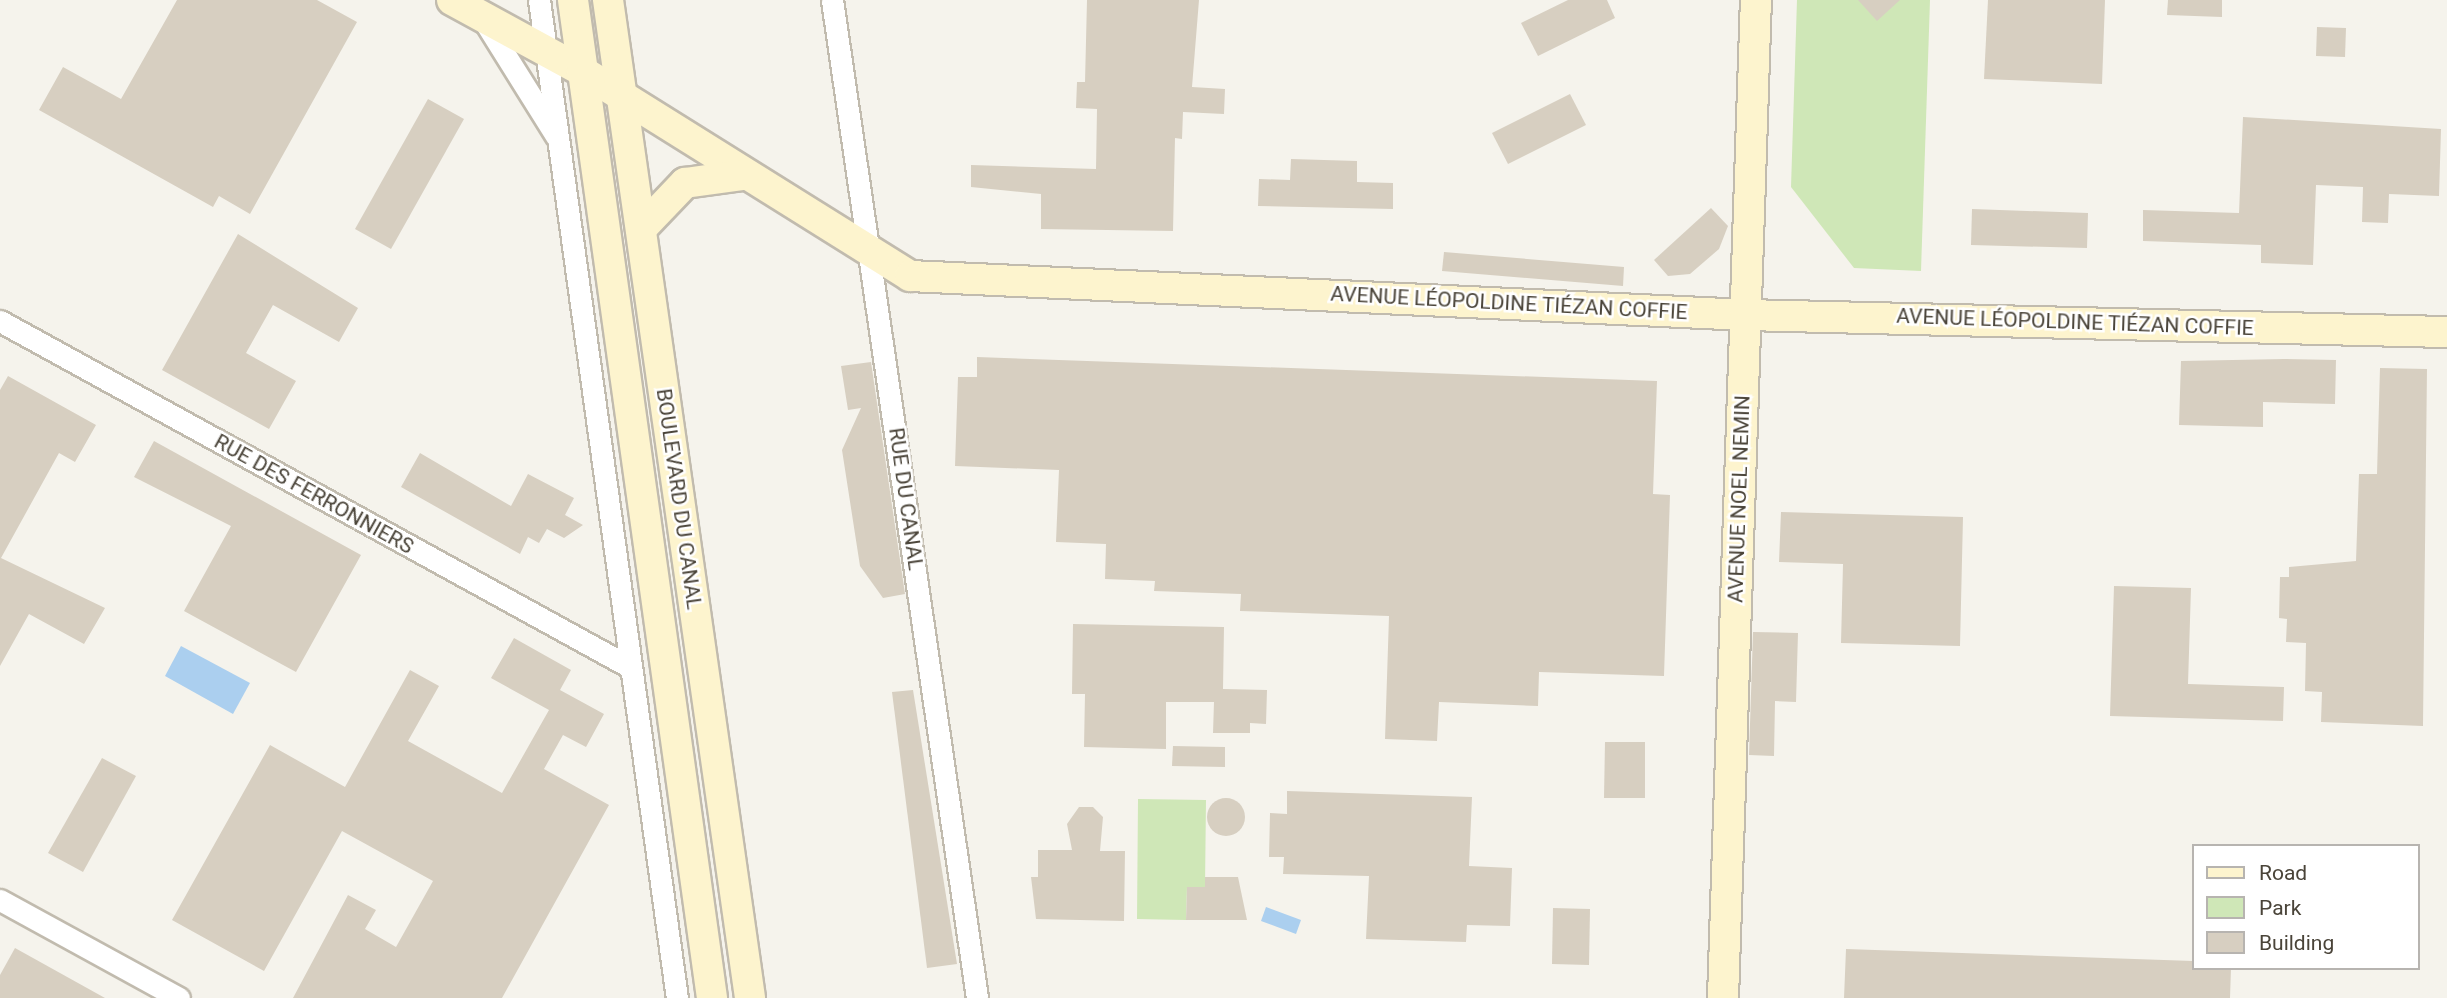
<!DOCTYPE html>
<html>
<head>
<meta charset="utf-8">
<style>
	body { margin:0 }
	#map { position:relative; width:2447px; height:998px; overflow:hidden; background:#f5f3ec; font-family:Roboto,sans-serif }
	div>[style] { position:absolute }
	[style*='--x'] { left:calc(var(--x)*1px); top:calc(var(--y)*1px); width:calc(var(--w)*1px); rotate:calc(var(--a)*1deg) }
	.green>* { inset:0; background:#cfe7b7 }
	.water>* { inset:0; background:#abcfef }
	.building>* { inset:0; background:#d7cfc1 }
	.round { border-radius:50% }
	.roads { filter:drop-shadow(2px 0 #c1bbae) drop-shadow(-2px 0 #c1bbae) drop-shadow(0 2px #c1bbae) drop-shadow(0 -2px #c1bbae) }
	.street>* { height:21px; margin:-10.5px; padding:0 10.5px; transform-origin:10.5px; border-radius:10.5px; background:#fff }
	.secondary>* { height:30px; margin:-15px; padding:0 15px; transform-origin:15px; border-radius:15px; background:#fdf4ce }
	span { translate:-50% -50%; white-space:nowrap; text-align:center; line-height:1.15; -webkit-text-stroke:5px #fff; paint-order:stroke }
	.street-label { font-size:21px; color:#4a4439 }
	.legend { position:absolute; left:2192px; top:844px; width:228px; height:126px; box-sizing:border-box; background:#fff; border:2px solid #b7b4b0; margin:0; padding:9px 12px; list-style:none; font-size:21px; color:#4a4439 }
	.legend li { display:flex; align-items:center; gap:14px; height:35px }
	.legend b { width:35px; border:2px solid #b7b4b0 }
</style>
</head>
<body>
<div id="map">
	<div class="green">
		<div style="clip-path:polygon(1797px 0,1930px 0,1921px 271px,1854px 268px,1791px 187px)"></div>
		<div style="clip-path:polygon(1138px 799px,1206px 800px,1205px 887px,1187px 887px,1186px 920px,1137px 919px)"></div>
	</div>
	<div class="water">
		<div style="clip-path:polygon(181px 646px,250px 683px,233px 714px,165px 676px)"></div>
		<div style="clip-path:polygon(1266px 907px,1301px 920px,1296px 934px,1261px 921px)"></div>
	</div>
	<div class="building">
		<div style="clip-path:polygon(177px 0,317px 0,357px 22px,250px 214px,219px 196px,213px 207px,39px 110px,63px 67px,121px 99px)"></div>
		<div style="clip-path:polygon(1087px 0,1199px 0,1192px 87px,1225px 89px,1224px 114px,1183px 112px,1182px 139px,1175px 138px,1173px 231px,1041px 229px,1041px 194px,971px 187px,971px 165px,1096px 169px,1097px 109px,1076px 108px,1077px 82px,1085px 82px)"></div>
		<div style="clip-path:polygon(1568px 0,1607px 0,1615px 18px,1538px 56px,1521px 23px)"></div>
		<div style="clip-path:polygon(1858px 0,1900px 0,1877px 21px)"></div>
		<div style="clip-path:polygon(1988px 0,2105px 0,2102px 84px,1984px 79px)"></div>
		<div style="clip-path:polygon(2168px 0,2222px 0,2222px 17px,2167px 15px)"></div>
		<div style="clip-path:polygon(2317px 27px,2346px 28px,2345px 57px,2316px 56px)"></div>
		<div style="clip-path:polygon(1570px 94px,1586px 125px,1508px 164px,1492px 133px)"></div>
		<div style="clip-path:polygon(428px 99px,464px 119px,391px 249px,355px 229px)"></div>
		<div style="clip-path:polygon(2243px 117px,2441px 129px,2439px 196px,2389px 194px,2388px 223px,2362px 222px,2363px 187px,2316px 185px,2313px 265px,2261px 263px,2261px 245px,2143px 241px,2143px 210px,2239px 213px)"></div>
		<div style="clip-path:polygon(1291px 159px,1357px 161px,1357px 182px,1393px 183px,1393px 209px,1258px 206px,1259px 179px,1290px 180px)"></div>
		<div style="clip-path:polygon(1711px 208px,1728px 226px,1719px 249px,1690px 274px,1668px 276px,1654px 260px)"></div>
		<div style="clip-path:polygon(1972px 209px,2088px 213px,2087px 248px,1971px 245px)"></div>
		<div style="clip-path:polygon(238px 234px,358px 308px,339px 342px,273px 305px,246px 353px,296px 381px,269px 429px,162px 370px)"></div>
		<div style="clip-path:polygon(1444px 252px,1624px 267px,1623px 286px,1442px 271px)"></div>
		<div style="clip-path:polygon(977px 357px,1657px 381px,1653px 494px,1670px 495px,1664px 676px,1539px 672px,1538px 706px,1439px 702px,1437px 741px,1385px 739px,1389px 616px,1240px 611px,1241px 594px,1154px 591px,1155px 581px,1105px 579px,1106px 544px,1056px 542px,1059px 470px,955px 466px,958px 377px,977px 377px)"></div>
		<div style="clip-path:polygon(2284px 359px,2336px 360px,2335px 404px,2263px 402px,2263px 427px,2179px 425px,2181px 361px)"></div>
		<div style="clip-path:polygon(871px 362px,905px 594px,883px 598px,860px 566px,842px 450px,861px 408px,848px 410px,841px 366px)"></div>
		<div style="clip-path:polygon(2380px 368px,2427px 369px,2423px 726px,2321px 722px,2322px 692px,2305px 691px,2306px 643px,2286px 642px,2287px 619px,2279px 618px,2280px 577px,2289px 577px,2289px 567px,2356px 561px,2359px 474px,2377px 474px)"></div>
		<div style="clip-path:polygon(8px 376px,96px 425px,75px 462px,59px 453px,1px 558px,105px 608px,84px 644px,29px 614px,0 666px,0 390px)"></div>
		<div style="clip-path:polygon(154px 441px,361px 555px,296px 672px,184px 611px,231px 526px,134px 477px)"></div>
		<div style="clip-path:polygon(420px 453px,511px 506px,528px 474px,574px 498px,565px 515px,583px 525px,564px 538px,547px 529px,539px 543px,528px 537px,520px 554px,401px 487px)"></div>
		<div style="clip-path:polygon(1781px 512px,1963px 517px,1960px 646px,1841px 643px,1843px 564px,1779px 562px)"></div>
		<div style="clip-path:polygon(2114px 586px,2191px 588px,2188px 684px,2284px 687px,2283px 721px,2110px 716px)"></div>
		<div style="clip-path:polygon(1073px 624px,1224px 627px,1223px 689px,1267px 690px,1266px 724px,1250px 723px,1250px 733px,1213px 733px,1214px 702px,1166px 702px,1166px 749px,1084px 747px,1085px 694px,1072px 694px)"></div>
		<div style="clip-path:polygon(1753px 632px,1798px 633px,1796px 702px,1775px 701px,1774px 756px,1749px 755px)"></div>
		<div style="clip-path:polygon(514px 638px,571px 670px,560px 690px,604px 714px,586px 747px,563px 735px,544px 769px,609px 805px,502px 998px,293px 998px,348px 895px,376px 910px,365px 929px,396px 947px,433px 881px,342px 831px,264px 971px,172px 920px,270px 745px,345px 787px,410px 670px,439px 686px,408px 741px,502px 793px,549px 710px,491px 678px)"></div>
		<div style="clip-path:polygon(913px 690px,957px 964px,927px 968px,892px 692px)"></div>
		<div style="clip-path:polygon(1605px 742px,1645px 742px,1645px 798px,1604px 798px)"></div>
		<div style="clip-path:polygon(1173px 746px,1225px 747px,1225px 767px,1172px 766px)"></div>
		<div style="clip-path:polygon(102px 758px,136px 776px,83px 872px,48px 853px)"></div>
		<div style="clip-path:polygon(1287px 791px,1472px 797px,1469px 866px,1512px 868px,1510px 926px,1467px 925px,1466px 942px,1366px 939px,1369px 876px,1283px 874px,1284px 857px,1269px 857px,1270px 813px,1287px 814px)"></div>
		<div class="round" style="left:1207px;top:798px;width:38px;height:38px"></div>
		<div style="clip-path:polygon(1079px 807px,1093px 807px,1103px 817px,1100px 851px,1125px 851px,1124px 921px,1036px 919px,1031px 877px,1038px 877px,1038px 850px,1072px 850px,1067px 824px)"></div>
		<div style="clip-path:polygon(1205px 877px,1238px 877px,1247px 920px,1186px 920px,1187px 887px,1205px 887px)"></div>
		<div style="clip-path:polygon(1553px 908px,1590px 909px,1589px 965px,1552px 964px)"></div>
		<div style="clip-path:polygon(15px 948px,105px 998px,0 998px,0 975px)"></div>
		<div style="clip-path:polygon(1846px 949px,2193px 961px,2193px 968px,2231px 968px,2230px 998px,1844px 998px)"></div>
	</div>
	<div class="roads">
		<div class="street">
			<div style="--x:539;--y:0;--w:1007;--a:82.13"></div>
			<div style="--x:832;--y:0;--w:1008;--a:81.73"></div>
			<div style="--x:481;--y:16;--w:142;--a:58"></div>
			<div style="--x:0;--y:321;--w:717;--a:28.78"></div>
			<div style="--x:0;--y:900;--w:204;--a:28.7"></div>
		</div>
		<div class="secondary">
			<div style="--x:452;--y:0;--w:148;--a:28.6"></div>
			<div style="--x:582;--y:71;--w:387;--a:32"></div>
			<div style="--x:910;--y:276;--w:836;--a:2.67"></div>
			<div style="--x:1745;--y:315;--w:702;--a:1.39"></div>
			<div style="--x:573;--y:0;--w:1008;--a:82.07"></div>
			<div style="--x:608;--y:0;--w:1008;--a:81.9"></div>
			<div style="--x:641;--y:229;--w:64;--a:-46.3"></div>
			<div style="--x:685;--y:183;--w:59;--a:-7.9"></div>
			<div style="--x:1723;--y:998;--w:999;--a:-88.11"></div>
		</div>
	</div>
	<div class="street-label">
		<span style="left:1509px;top:303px;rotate:3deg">AVENUE LÉOPOLDINE TIÉZAN COFFIE</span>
		<span style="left:2075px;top:322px;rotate:2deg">AVENUE LÉOPOLDINE TIÉZAN COFFIE</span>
		<span style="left:314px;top:494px;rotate:29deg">RUE DES FERRONNIERS</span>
		<span style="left:679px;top:499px;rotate:82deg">BOULEVARD DU CANAL</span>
		<span style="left:906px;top:499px;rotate:82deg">RUE DU CANAL</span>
		<span style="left:1739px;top:499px;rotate:-88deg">AVENUE NOEL NEMIN</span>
	</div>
	<ul class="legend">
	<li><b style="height:9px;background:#fdf4ce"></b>Road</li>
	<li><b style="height:19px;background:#cfe7b7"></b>Park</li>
	<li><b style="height:19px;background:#d7cfc1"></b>Building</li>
	</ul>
</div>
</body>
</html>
